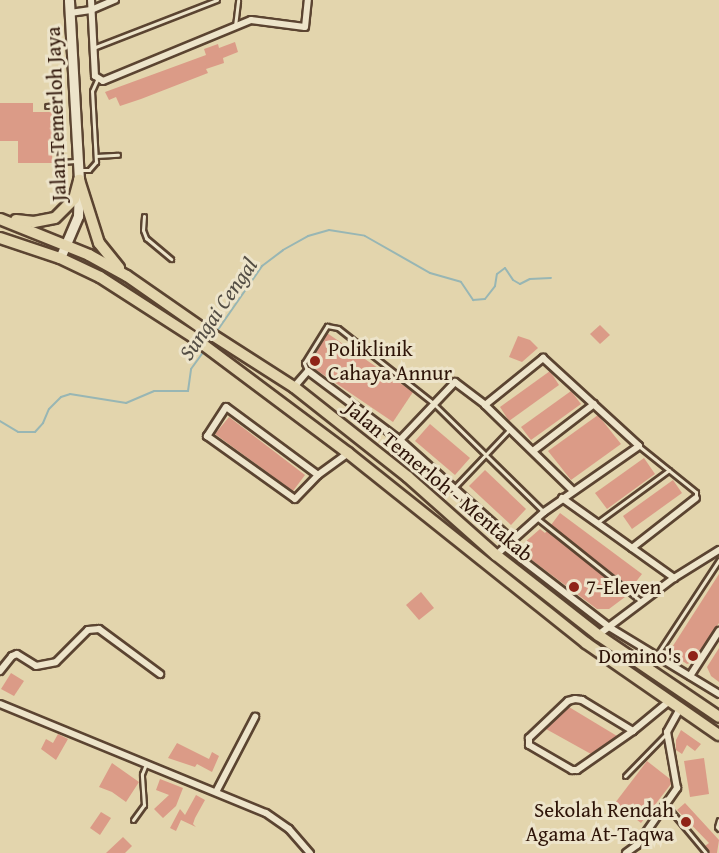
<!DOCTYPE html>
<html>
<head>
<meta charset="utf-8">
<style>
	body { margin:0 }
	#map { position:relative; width:719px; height:853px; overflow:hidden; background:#e3d5ad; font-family:"Gentium Book Plus",serif }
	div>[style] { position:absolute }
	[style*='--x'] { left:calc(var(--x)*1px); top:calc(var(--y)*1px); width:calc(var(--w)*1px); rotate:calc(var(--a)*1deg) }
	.stream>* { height:2px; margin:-1px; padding:0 1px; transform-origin:1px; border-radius:1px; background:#98b6b4 }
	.building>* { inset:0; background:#db9b87 }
	.roads { filter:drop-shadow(2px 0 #5b4431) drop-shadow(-2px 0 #5b4431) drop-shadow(0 2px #5b4431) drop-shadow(0 -2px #5b4431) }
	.lane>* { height:3px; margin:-1.5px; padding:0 1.5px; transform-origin:1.5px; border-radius:1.5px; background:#ede4ca }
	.street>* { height:6px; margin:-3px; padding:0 3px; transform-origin:3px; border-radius:3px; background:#ede4ca }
	.secondary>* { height:9px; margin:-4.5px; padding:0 4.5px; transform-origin:4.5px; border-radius:4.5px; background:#ede4ca }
	.primary>* { height:10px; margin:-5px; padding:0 5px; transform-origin:5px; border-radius:5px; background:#e3d5ad }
	.dots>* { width:16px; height:16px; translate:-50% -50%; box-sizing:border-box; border:3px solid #ede4ca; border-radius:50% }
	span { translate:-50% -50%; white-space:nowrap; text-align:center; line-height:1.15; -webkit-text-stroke:6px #ede4ca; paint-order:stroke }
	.street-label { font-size:21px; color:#2e1408 }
	.poi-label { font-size:21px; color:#2e1408 }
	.left { translate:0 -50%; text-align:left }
	.right { translate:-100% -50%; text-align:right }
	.water-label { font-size:22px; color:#534d44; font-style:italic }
</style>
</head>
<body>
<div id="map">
	<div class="stream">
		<div style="--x:215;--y:334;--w:83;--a:-55.3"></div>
		<div style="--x:262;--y:266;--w:26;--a:-37"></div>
		<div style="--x:283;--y:250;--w:29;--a:-29"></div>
		<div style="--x:308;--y:236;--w:22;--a:-16"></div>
		<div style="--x:329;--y:230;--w:36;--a:9"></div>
		<div style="--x:365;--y:236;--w:75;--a:29.6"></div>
		<div style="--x:430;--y:273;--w:32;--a:16"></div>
		<div style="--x:461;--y:282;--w:22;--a:56"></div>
		<div style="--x:473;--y:300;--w:12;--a:-5"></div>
		<div style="--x:485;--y:299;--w:16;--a:-52"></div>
		<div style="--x:495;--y:286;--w:12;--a:-81"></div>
		<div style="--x:497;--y:274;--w:10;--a:-37"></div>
		<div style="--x:505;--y:268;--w:14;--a:56"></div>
		<div style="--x:513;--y:280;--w:8;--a:30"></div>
		<div style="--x:520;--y:284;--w:11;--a:-27"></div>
		<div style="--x:530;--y:279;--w:21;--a:-3"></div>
		<div style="--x:0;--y:421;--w:21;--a:31"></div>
		<div style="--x:18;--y:432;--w:17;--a:0"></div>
		<div style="--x:35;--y:432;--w:12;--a:-48"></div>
		<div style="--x:43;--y:423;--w:15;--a:-67"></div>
		<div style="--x:49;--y:409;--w:17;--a:-45"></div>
		<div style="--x:61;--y:397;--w:9;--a:-18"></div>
		<div style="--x:70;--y:394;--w:57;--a:9.1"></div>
		<div style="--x:126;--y:403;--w:30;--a:-23"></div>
		<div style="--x:154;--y:391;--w:34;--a:0"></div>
		<div style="--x:188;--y:391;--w:22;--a:-82"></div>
		<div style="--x:191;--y:369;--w:22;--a:-54"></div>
	</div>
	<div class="building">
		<div style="clip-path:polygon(235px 42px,238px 52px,223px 58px,224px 63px,206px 69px,208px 73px,141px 99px,120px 106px,116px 97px,109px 100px,105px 92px,206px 55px,204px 49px,218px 44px,219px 48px)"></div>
		<div style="clip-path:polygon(0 103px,33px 103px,33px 112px,53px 112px,52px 163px,18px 163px,18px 141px,0 141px)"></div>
		<div style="clip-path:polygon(600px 325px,610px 335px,600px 344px,590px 334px)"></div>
		<div style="clip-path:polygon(327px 333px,413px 392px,393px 422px,309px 365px)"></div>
		<div style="clip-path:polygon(518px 336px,530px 340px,538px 348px,522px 362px,509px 357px)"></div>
		<div style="clip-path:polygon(550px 371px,559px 385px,509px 421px,500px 407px)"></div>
		<div style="clip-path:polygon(571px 391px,581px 404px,531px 440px,521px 427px)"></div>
		<div style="clip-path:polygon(598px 415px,621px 444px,571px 480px,548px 451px)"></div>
		<div style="clip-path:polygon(229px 417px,305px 475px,293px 491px,215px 434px)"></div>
		<div style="clip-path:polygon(430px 424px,470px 458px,455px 475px,415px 441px)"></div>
		<div style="clip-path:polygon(644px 458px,655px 474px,607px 509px,595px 493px)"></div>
		<div style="clip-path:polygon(485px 470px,526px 509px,511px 525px,469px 486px)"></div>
		<div style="clip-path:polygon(673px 480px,682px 493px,632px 529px,623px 516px)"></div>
		<div style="clip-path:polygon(560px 513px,642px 574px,631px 588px,551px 525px)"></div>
		<div style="clip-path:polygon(540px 529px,545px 533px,547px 531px,627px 594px,625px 597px,609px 609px,597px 609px,525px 555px,524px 543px)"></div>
		<div style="clip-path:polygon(719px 574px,719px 623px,693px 662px,687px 664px,669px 652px)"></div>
		<div style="clip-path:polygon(421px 592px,434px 608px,419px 620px,406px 605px)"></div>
		<div style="clip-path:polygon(719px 648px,719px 682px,711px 676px,707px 667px)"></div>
		<div style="clip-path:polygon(11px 673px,24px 681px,14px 696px,1px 689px)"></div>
		<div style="clip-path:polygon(569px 707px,617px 736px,591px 754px,546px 729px)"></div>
		<div style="clip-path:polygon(681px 730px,701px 744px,695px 751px,687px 745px,682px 754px,676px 750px,676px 740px)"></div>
		<div style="clip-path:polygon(58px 734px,68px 739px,56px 760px,41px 749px,46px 739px,53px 743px)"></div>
		<div style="clip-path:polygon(177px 743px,209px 759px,212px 752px,219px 756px,212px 772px,197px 764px,195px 767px,168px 758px)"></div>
		<div style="clip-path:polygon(704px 758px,709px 794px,690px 797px,684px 761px)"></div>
		<div style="clip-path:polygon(647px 761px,670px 779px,671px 784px,641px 823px,615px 803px)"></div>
		<div style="clip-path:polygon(112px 763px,139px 782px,126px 802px,112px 792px,99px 787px)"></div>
		<div style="clip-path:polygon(160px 779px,183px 788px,176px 806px,163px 818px,154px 809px,169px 795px,156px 790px)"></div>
		<div style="clip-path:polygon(196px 795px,205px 800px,195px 818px,193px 824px,196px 827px,181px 820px,176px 831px,170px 828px,180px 809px,185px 815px)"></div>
		<div style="clip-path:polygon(685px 803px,719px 840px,717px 853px,710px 853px,705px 846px,709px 843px,677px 810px)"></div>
		<div style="clip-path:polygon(101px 812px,111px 818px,100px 835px,90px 828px)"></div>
		<div style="clip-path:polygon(123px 837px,132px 846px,125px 853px,106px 853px)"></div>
	</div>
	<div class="roads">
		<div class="lane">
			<div style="--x:235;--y:26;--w:26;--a:-83"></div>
			<div style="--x:93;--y:48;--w:133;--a:-21.2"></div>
			<div style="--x:47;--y:106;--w:10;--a:-6"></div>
			<div style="--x:57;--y:105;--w:57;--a:87"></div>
			<div style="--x:60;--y:162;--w:16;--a:-4"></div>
			<div style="--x:96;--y:156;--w:22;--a:-3"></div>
			<div style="--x:81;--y:170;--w:8;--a:0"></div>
			<div style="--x:89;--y:170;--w:11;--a:-49"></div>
			<div style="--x:96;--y:162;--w:71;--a:-93.2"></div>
			<div style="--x:92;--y:91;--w:12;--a:-66"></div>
			<div style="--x:144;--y:216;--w:14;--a:94"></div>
			<div style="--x:143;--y:230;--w:9;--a:69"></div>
			<div style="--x:146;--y:238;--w:33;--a:40"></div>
			<div style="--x:307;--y:370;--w:8;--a:-113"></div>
			<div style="--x:304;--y:363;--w:44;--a:-58.1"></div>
			<div style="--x:327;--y:326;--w:11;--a:10"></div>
			<div style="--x:338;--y:328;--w:121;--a:38.3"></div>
			<div style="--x:433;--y:403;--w:156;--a:44.5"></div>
			<div style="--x:640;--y:447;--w:72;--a:38.8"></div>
			<div style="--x:696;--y:492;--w:5;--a:90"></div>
			<div style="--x:454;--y:488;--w:80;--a:-46.5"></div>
			<div style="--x:538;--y:519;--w:133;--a:38.6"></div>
			<div style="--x:598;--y:522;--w:88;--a:-36.2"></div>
			<div style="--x:656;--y:656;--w:115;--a:-56.7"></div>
			<div style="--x:625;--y:776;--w:59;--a:-45.7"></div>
			<div style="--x:666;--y:805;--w:62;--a:50.2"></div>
			<div style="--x:133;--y:820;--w:19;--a:-54"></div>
			<div style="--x:144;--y:805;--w:31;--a:-94"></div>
			<div style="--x:142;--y:774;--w:11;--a:-68"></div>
			<div style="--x:719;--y:820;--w:7;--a:106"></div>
			<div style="--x:717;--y:827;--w:3;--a:45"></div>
		</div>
		<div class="street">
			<div style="--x:91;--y:0;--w:76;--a:87"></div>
			<div style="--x:95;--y:76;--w:9;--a:32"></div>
			<div style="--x:103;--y:81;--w:160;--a:-22.4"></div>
			<div style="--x:251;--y:20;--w:54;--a:7.4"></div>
			<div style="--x:305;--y:27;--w:27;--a:-84"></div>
			<div style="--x:70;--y:13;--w:21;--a:-8"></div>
			<div style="--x:91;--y:10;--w:26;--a:-23"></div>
			<div style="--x:294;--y:387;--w:21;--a:-49"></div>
			<div style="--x:308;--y:371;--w:115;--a:36.9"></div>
			<div style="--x:400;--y:440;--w:149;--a:41.7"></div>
			<div style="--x:485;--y:405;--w:75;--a:-39"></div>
			<div style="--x:543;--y:358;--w:130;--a:42.5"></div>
			<div style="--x:639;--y:446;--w:116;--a:145.2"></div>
			<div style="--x:544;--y:512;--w:64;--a:138.1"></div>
			<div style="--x:400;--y:440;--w:80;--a:-46.5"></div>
			<div style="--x:455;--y:382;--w:38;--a:37"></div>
			<div style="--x:485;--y:405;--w:122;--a:44.3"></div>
			<div style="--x:533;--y:451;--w:77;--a:-37.6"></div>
			<div style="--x:318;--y:475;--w:114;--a:-143.5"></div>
			<div style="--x:226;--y:407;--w:35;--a:123"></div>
			<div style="--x:207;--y:436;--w:108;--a:35.6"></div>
			<div style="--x:295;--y:499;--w:33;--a:-46"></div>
			<div style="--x:318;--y:475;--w:37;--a:-36"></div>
			<div style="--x:562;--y:498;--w:138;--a:35.5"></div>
			<div style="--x:504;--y:546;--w:133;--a:37.6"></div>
			<div style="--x:609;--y:627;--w:129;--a:31.3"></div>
			<div style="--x:632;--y:548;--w:81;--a:-38"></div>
			<div style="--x:598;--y:635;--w:95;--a:-36.9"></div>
			<div style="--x:674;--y:578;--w:53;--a:-31.9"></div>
			<div style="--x:0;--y:671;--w:19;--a:-51"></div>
			<div style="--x:12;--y:656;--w:5;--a:-22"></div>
			<div style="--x:17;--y:654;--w:22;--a:32"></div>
			<div style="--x:36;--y:666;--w:20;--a:-11"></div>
			<div style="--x:56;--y:662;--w:45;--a:-45"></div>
			<div style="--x:88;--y:630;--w:11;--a:-5"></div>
			<div style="--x:99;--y:629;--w:76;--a:36.4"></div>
			<div style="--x:690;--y:676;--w:54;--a:-57.2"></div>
			<div style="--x:0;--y:704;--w:287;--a:22.3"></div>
			<div style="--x:266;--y:813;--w:28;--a:35"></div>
			<div style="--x:289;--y:829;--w:32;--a:49"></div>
			<div style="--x:633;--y:731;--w:60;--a:-148.7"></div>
			<div style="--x:582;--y:700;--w:7;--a:-172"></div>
			<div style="--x:575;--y:699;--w:7;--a:164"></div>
			<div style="--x:568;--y:701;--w:54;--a:136.5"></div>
			<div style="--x:529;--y:738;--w:7;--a:90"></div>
			<div style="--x:529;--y:745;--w:50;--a:30.2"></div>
			<div style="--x:572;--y:770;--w:5;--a:0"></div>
			<div style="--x:577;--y:770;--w:68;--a:-34.9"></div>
			<div style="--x:633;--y:731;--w:45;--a:-39.6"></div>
			<div style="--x:216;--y:792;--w:85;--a:-62.5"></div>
			<div style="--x:626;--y:853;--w:14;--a:-36"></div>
			<div style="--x:637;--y:845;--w:70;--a:-54.9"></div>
			<div style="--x:677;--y:788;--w:57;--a:-100.1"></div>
			<div style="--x:667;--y:732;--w:25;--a:-61"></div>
		</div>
		<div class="secondary">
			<div style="--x:60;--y:258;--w:46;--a:-66.8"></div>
			<div style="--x:78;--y:216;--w:36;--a:-88"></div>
			<div style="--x:79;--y:180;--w:180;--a:-93.2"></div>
		</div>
		<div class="primary">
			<div style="--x:79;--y:180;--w:66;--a:72.4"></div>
			<div style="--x:99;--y:243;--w:32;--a:51"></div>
			<div style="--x:0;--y:219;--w:96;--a:22"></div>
			<div style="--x:89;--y:255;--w:43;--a:28.9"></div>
			<div style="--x:127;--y:276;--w:89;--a:34.9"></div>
			<div style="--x:200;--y:327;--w:112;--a:32.6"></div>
			<div style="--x:294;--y:387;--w:145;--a:38.3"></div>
			<div style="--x:408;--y:477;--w:118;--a:41.6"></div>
			<div style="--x:496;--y:555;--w:130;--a:38.1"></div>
			<div style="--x:598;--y:635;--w:146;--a:34.1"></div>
			<div style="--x:16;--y:220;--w:18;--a:6"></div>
			<div style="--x:34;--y:222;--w:21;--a:-11"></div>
			<div style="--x:55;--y:218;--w:27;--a:-45"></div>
			<div style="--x:74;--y:199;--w:20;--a:-75"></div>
			<div style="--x:0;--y:238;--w:63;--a:18.4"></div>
			<div style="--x:60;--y:258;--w:44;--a:25.4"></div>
			<div style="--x:100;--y:277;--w:111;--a:32.8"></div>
			<div style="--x:193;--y:337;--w:194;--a:36.8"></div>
			<div style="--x:348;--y:453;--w:305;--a:38.6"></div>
			<div style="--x:586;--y:643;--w:162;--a:34.7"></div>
		</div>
	</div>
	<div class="dots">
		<div style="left:315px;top:361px;background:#8f2418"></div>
		<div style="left:574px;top:587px;background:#8f2418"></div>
		<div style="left:693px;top:656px;background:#8f2418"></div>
		<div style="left:686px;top:822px;background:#8f2418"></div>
	</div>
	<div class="street-label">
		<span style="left:56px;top:114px;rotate:-92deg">Jalan Temerloh Jaya</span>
		<span style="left:439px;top:481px;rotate:40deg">Jalan Temerloh - Mentakab</span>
	</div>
	<div class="poi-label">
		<span class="left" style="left:328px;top:361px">Poliklinik<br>Cahaya Annur</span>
		<span class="left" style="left:586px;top:587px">7-Eleven</span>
		<span class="right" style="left:681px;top:656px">Domino's</span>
		<span class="right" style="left:674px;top:822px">Sekolah Rendah<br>Agama At-Taqwa</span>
	</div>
	<div class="water-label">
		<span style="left:218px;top:309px;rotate:-55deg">Sungai Cengal</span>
	</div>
</div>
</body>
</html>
